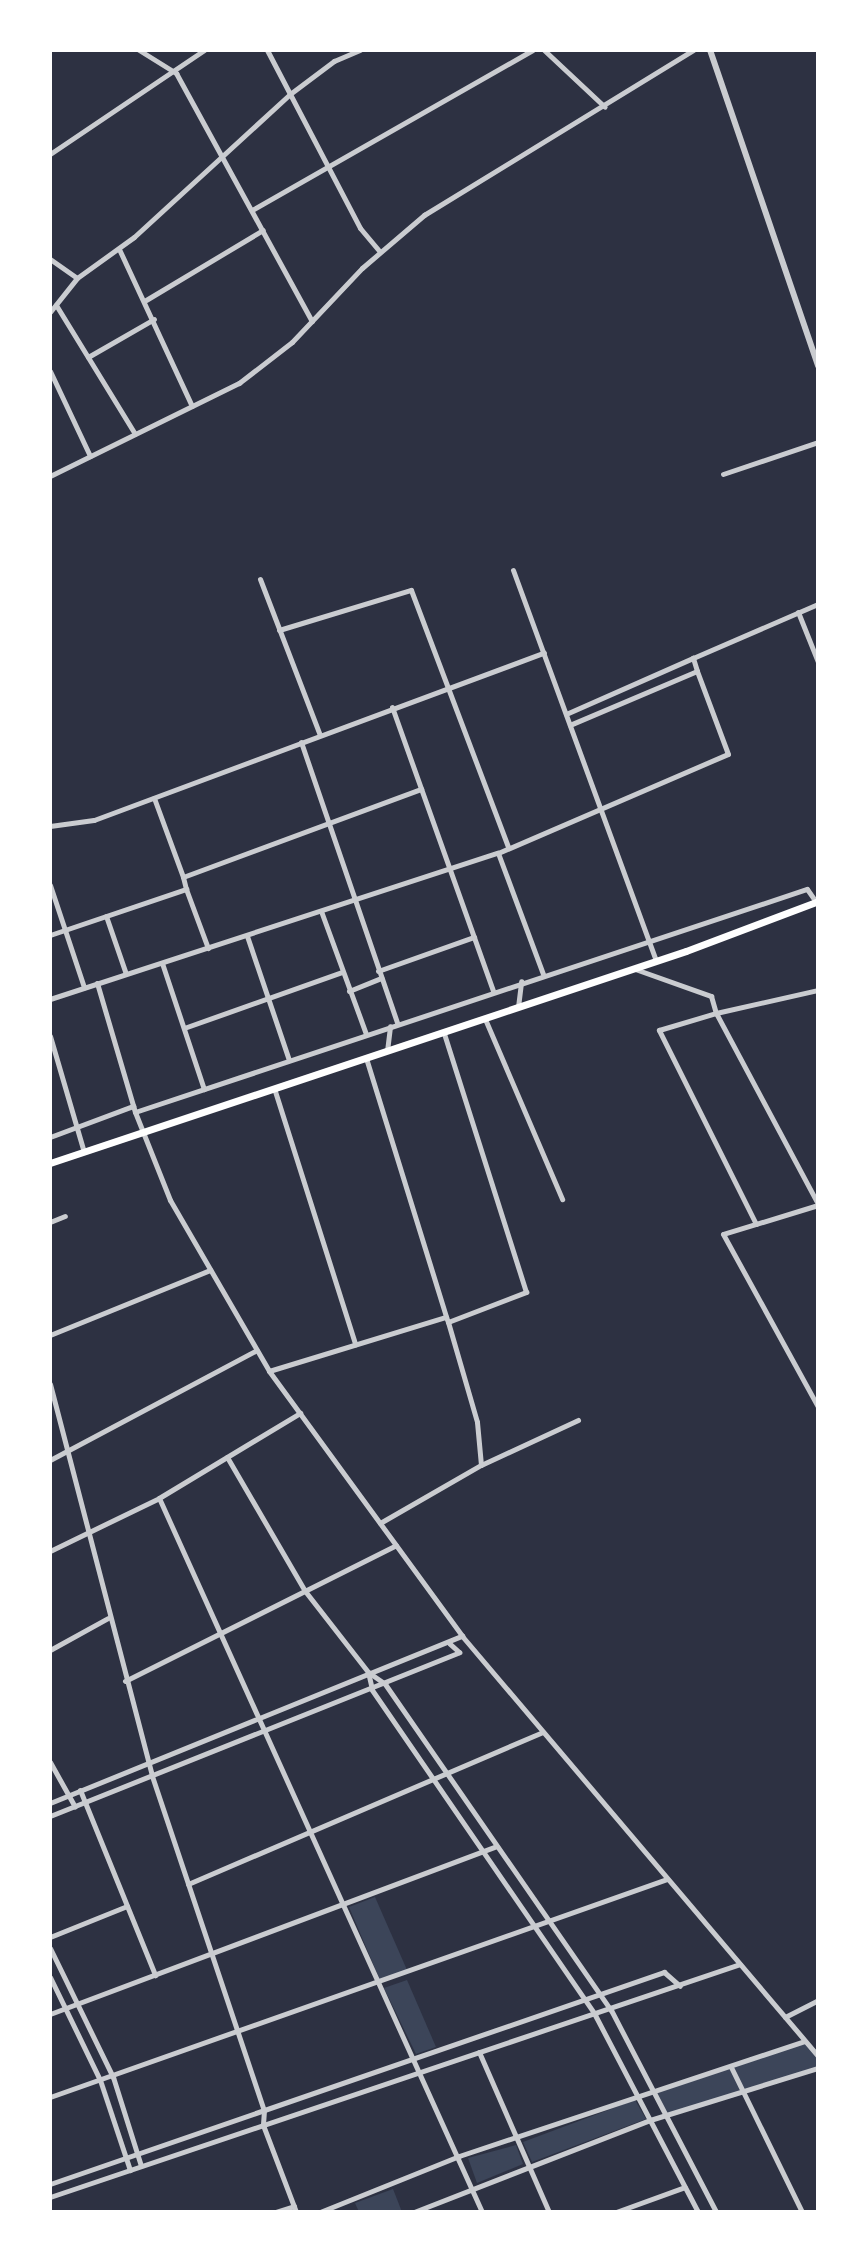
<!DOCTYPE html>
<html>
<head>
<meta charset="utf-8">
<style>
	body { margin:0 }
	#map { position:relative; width:868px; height:2262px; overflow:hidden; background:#2d3142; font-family:"Work Sans",sans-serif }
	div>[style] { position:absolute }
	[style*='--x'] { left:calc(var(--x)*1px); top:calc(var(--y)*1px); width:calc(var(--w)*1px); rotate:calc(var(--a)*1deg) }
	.green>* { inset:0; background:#3c4559 }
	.minor>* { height:5px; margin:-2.5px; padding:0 2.5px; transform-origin:2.5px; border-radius:2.5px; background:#caccd0 }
	.tertiary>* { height:6px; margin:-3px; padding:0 3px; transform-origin:3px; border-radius:3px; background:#caccd0 }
	.secondary>* { height:7px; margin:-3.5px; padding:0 3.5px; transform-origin:3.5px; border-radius:3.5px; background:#fff }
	span { translate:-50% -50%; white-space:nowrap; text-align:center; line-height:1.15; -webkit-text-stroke:6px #fff; paint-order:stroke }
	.frame { position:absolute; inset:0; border:52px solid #fff; pointer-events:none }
</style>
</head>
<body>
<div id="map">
	<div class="green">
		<div style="clip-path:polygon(375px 1897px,407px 1970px,380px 1980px,349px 1907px)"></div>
		<div style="clip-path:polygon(407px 1980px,436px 2047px,416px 2054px,384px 1988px)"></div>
		<div style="clip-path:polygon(804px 2041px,818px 2056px,818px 2068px,745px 2094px,665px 2116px,653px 2091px)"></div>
		<div style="clip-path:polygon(635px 2100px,646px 2119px,532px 2162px,523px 2142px)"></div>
		<div style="clip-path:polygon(516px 2145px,523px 2164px,477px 2183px,468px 2158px)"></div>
		<div style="clip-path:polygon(393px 2189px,402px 2212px,359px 2212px,355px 2203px)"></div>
	</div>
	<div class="minor">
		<div style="--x:139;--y:50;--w:44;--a:31.9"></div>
		<div style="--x:176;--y:73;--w:283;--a:61.3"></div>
		<div style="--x:267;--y:50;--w:201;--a:62.4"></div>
		<div style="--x:360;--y:228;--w:31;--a:50"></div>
		<div style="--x:544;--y:50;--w:83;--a:43.1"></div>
		<div style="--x:50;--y:154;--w:186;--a:-34"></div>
		<div style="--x:252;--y:210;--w:323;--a:-29.7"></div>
		<div style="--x:119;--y:249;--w:173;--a:65.1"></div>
		<div style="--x:50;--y:259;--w:33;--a:35"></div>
		<div style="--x:146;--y:300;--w:136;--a:-30.9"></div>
		<div style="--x:56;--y:305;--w:151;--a:58.5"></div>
		<div style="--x:50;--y:312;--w:43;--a:-51.5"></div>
		<div style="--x:77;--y:278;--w:70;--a:-35.7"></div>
		<div style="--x:134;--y:237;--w:212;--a:-42.5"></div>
		<div style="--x:290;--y:94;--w:55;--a:-36.9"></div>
		<div style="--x:334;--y:61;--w:28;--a:-23"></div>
		<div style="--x:88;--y:357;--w:76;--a:-29.9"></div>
		<div style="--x:50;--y:371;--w:94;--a:64.8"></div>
		<div style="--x:723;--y:474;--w:100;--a:-18.6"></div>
		<div style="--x:50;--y:476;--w:211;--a:-26.2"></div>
		<div style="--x:239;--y:383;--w:67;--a:-37.7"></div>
		<div style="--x:292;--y:342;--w:102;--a:-46.6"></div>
		<div style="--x:362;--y:268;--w:82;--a:-40.5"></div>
		<div style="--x:424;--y:215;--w:316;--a:-31.5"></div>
		<div style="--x:513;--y:570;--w:416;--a:69.9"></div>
		<div style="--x:260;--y:579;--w:167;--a:69"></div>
		<div style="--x:798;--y:612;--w:54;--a:68.2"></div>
		<div style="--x:279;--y:630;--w:138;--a:-16.9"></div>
		<div style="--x:411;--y:590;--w:275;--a:69.3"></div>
		<div style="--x:697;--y:671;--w:14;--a:-107"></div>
		<div style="--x:693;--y:658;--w:136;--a:-23.4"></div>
		<div style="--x:392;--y:707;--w:301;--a:70.4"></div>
		<div style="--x:566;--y:714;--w:139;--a:-23.8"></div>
		<div style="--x:301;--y:742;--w:297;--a:71.1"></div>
		<div style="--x:154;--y:798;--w:84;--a:69.8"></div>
		<div style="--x:50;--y:826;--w:44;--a:-7.8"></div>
		<div style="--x:94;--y:820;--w:480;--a:-20.4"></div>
		<div style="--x:498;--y:853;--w:129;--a:69.6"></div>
		<div style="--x:50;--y:885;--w:108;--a:71.6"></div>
		<div style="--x:186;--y:889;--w:63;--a:69.6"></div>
		<div style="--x:321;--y:911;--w:131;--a:69.9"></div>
		<div style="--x:106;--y:916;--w:61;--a:71"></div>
		<div style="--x:50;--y:935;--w:144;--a:-18.7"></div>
		<div style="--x:186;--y:889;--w:12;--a:-104"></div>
		<div style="--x:183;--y:877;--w:254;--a:-20.3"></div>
		<div style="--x:247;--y:936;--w:131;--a:71.3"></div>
		<div style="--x:162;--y:963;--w:133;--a:71.6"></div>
		<div style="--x:635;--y:969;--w:81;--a:19.6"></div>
		<div style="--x:711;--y:996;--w:18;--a:74"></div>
		<div style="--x:716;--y:1013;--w:105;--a:-12.7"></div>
		<div style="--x:378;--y:971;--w:102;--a:-19.5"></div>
		<div style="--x:97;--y:983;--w:134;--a:73.6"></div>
		<div style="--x:135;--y:1112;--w:95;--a:68.3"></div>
		<div style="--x:170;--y:1200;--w:198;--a:59.9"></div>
		<div style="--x:269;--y:1371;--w:328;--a:53.9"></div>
		<div style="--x:462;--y:1636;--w:551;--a:49.71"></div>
		<div style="--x:349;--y:991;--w:35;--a:-22"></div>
		<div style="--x:50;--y:999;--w:471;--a:-18.1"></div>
		<div style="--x:498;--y:853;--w:250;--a:-23.3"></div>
		<div style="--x:728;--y:754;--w:89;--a:-110.5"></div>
		<div style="--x:697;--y:671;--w:138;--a:157"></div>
		<div style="--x:518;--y:1007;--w:26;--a:-83"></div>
		<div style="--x:485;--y:1019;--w:196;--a:66.8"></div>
		<div style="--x:184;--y:1028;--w:168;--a:-19.5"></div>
		<div style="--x:50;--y:1036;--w:118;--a:73.7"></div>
		<div style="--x:387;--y:1051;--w:25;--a:-83"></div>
		<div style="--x:366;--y:1058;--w:271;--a:72.8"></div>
		<div style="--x:274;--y:1088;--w:269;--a:72.4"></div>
		<div style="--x:135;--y:1112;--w:708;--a:-18.36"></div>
		<div style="--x:807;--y:889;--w:19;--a:55"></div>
		<div style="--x:50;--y:1137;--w:89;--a:-20.5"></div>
		<div style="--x:818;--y:1205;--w:99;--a:163"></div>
		<div style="--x:723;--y:1234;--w:197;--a:61.2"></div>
		<div style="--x:50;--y:1222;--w:16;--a:-22"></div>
		<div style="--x:756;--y:1224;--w:217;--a:-116.6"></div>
		<div style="--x:659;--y:1030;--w:59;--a:-16.6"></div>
		<div style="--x:716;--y:1013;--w:217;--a:61.9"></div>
		<div style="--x:448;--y:1322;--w:104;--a:73.8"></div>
		<div style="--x:477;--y:1422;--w:43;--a:84.7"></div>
		<div style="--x:50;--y:1335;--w:173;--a:-22.1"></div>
		<div style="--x:269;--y:1371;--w:185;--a:-17"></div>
		<div style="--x:446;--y:1317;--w:5;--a:68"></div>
		<div style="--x:448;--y:1322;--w:84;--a:-21"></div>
		<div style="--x:526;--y:1292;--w:272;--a:-107.6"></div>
		<div style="--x:50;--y:1384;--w:405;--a:75.4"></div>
		<div style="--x:152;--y:1776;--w:352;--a:71.5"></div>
		<div style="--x:264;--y:2110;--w:15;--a:94"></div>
		<div style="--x:263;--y:2125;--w:93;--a:69.2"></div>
		<div style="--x:227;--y:1457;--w:155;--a:59.8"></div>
		<div style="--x:305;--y:1591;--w:103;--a:52.1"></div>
		<div style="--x:368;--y:1672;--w:21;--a:35"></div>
		<div style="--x:385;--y:1684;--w:397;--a:55.3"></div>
		<div style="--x:611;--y:2010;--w:228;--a:62.5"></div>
		<div style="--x:50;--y:1460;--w:234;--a:-28"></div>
		<div style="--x:159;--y:1498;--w:784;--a:65.66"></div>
		<div style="--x:380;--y:1523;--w:116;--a:-29.9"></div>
		<div style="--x:481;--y:1465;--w:107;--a:-24.9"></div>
		<div style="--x:50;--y:1551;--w:121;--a:-25.9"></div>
		<div style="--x:159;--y:1498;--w:165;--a:-31.1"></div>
		<div style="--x:50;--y:1650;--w:66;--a:-28.9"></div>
		<div style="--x:368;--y:1672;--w:18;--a:77"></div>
		<div style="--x:372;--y:1690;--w:394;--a:55.5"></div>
		<div style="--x:595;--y:2015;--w:222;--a:62.4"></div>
		<div style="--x:125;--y:1681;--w:303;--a:-26.6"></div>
		<div style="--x:50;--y:1762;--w:51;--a:60.9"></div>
		<div style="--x:80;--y:1790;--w:200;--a:67.9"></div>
		<div style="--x:50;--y:1803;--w:445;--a:-22.1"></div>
		<div style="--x:50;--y:1816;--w:441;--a:-21.8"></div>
		<div style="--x:459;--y:1652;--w:13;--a:-138"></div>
		<div style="--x:188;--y:1884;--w:386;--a:-23.2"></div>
		<div style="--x:50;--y:1937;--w:83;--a:-21.9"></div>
		<div style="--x:50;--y:1948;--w:144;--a:64"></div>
		<div style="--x:113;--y:2077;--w:93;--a:72.5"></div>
		<div style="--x:50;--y:1977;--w:114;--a:64.1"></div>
		<div style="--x:100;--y:2080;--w:95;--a:71.6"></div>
		<div style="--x:50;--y:2014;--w:477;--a:-20.6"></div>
		<div style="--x:785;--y:2017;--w:37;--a:-27"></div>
		<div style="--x:479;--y:2052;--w:175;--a:66.4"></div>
		<div style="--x:731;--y:2067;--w:161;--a:63.9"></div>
		<div style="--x:50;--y:2097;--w:654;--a:-19.46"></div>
		<div style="--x:50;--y:2184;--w:650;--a:-19.05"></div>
		<div style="--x:664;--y:1972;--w:21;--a:41"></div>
		<div style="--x:50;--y:2197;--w:728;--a:-18.66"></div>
		<div style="--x:276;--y:2212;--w:19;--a:-18"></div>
		<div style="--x:320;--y:2212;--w:150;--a:-21.9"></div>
		<div style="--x:459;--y:2156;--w:364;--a:-18.4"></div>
		<div style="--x:414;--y:2212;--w:253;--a:-21.3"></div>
		<div style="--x:650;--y:2120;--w:176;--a:-17.2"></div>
		<div style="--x:616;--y:2212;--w:73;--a:-19.9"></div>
	</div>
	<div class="tertiary">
		<div style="--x:710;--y:50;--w:334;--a:71.1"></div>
	</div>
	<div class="secondary">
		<div style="--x:50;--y:1163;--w:670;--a:-18.43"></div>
		<div style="--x:686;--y:951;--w:141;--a:-20.7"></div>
	</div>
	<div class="frame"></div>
</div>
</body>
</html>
